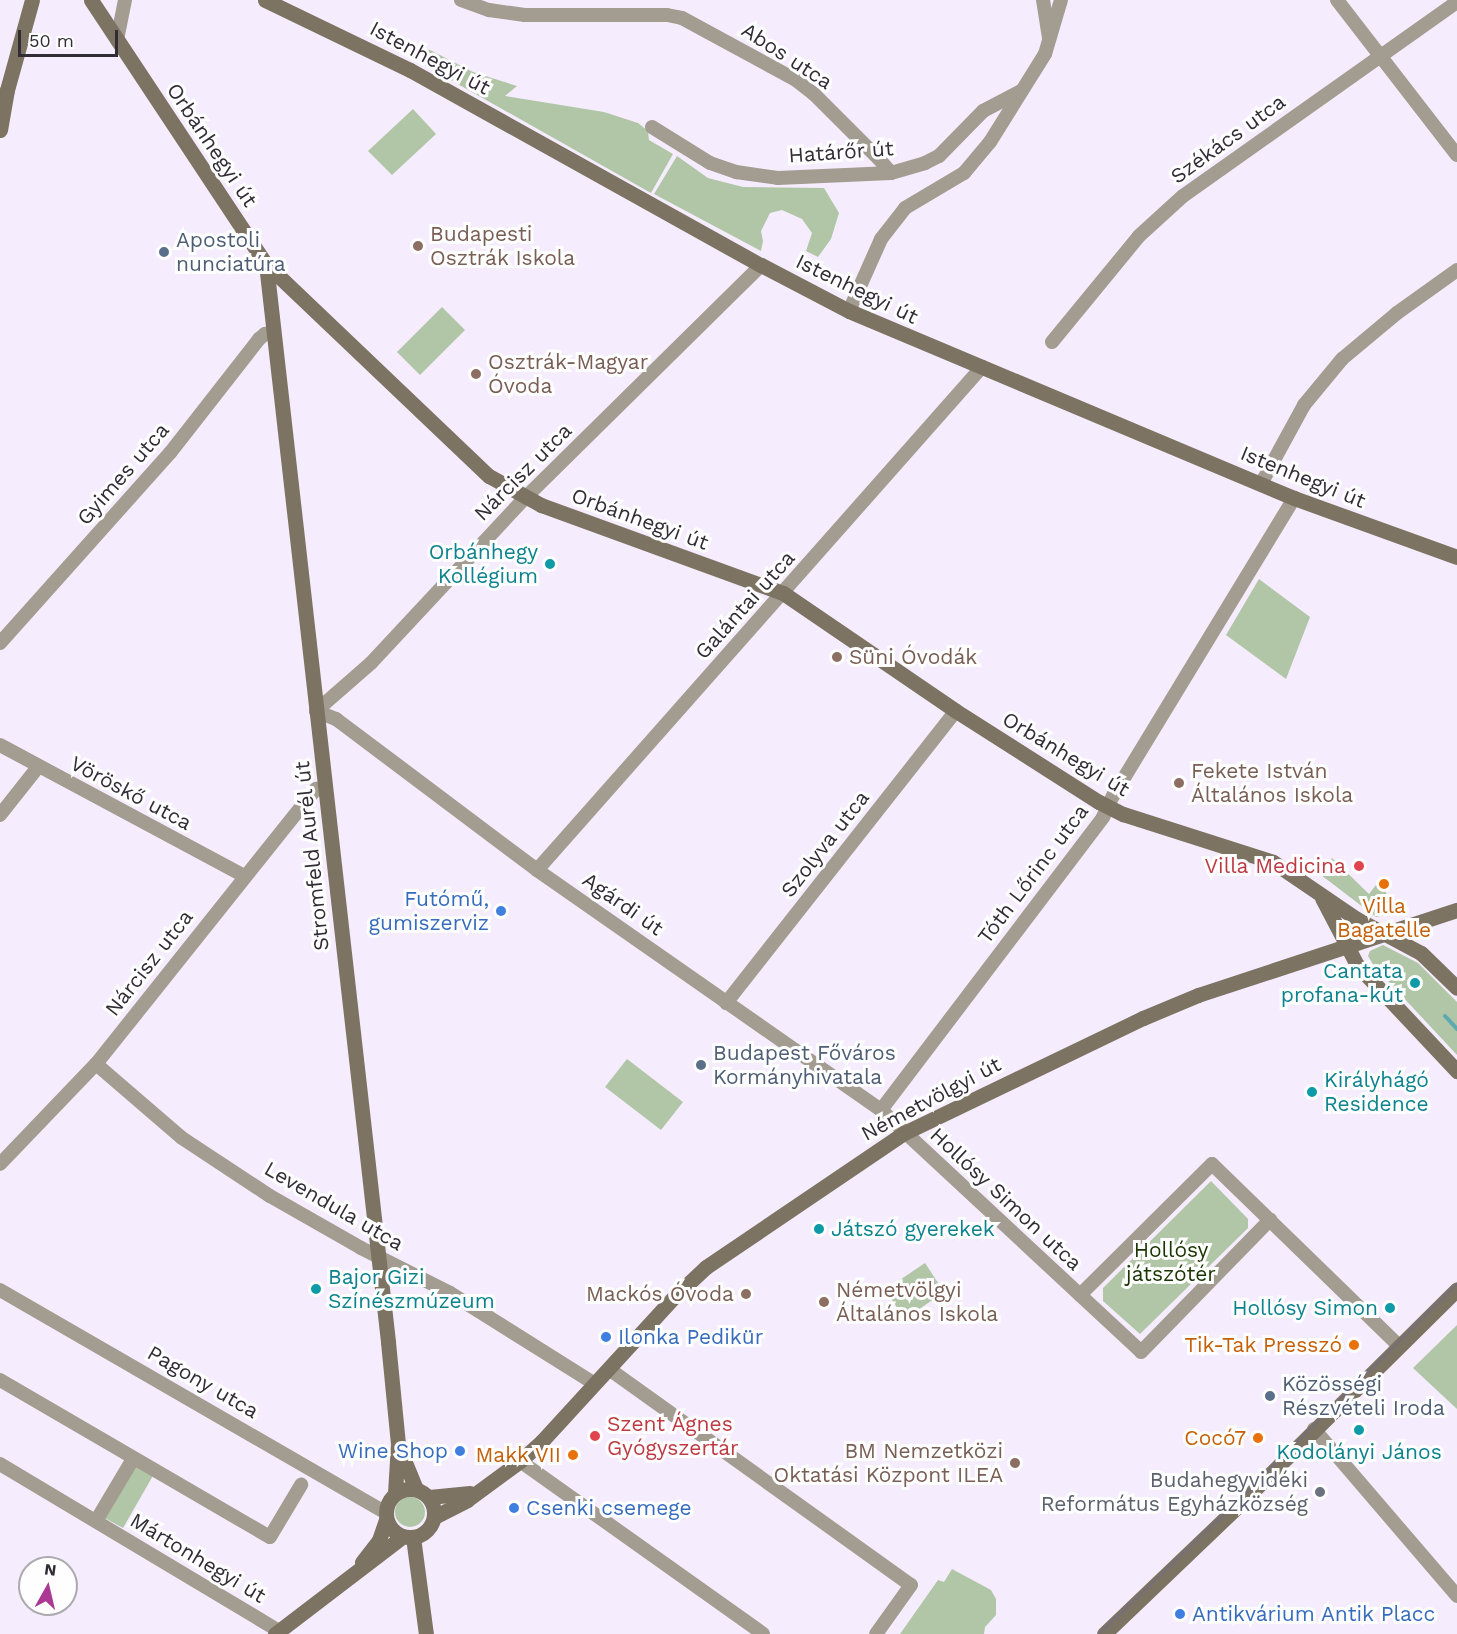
<!DOCTYPE html>
<html>
<head>
<meta charset="utf-8">
<style>
	body { margin:0 }
	#map { position:relative; width:1457px; height:1634px; overflow:hidden; background:#f5edfd; font-family:"Work Sans",sans-serif }
	div>[style] { position:absolute }
	[style*='--x'] { left:calc(var(--x)*1px); top:calc(var(--y)*1px); width:calc(var(--w)*1px); rotate:calc(var(--a)*1deg) }
	.green>* { inset:0; background:#b1c5a7 }
	.round { border-radius:50% }
	.stream>* { height:4px; margin:-2px; padding:0 2px; transform-origin:2px; border-radius:2px; background:#5eaab0 }
	.street>* { height:14px; margin:-7px; padding:0 7px; transform-origin:7px; border-radius:7px; background:#a29c91 }
	.secondary>* { height:15px; margin:-7.5px; padding:0 7.5px; transform-origin:7.5px; border-radius:7.5px; background:#7d7363 }
	.secondary>.ring { margin:-7.5px; padding:0; box-sizing:content-box; background:none; border:15px solid #7d7363; border-radius:50% }
	.tram>* { height:1.5px; margin:-0.75px; padding:0 0.75px; transform-origin:0.75px; border-radius:0.75px; background:#756f7b }
	.dots>* { width:16px; height:16px; translate:-50% -50%; box-sizing:border-box; border:3px solid #fefefe; border-radius:50% }
	span { translate:-50% -50%; white-space:nowrap; text-align:center; line-height:1.15; -webkit-text-stroke:6px #fefefe; paint-order:stroke }
	.street-label { font-size:21px; color:#312c36 }
	.education-label { font-size:21px; color:#785e54 }
	.left { translate:0 -50%; text-align:left }
	.right { translate:-100% -50%; text-align:right }
	.service-label { font-size:21px; color:#4e5e75 }
	.culture-label { font-size:21px; color:#0d838f }
	.health-label { font-size:21px; color:#be3a42 }
	.shop-label { font-size:21px; color:#366cbe }
	.food-label { font-size:21px; color:#c56008 }
	.park-label { font-size:21px; color:#183401 }
	.worship-label { font-size:21px; color:#5b616d }
	.north { position:absolute; left:18px; top:1556px; width:60px; height:60px; box-sizing:border-box; background:#fefefe; border:2px solid #acaaae; border-radius:50%; rotate:8deg; font-size:16px; font-weight:700; line-height:24px; text-align:center; color:#312c36 }
	.north::after { content:''; display:block; margin:auto; width:21px; height:27px; background:#ab3993; clip-path:polygon(50% 0,100% 100%,50% 72%,0 100%) }
	.scale { position:absolute; left:18px; top:30px; width:100px; height:27px; box-sizing:border-box; border:3px solid #312c36; border-top:0; padding-left:8px; font-size:18px; line-height:21px; white-space:nowrap; color:#312c36; -webkit-text-stroke:4px #fefefe; paint-order:stroke }
</style>
</head>
<body>
<div id="map">
	<div class="green">
		<div style="clip-path:polygon(407px 46px,430px 50px,473px 72px,517px 86px,505px 96px,604px 112px,638px 123px,648px 131px,649px 140px,673px 154px,651px 193px,401px 52px)"></div>
		<div style="clip-path:polygon(413px 109px,436px 134px,392px 175px,368px 151px)"></div>
		<div style="clip-path:polygon(677px 156px,708px 178px,743px 187px,824px 188px,839px 213px,831px 239px,818px 257px,806px 251px,812px 233px,802px 219px,782px 210px,770px 213px,761px 231px,763px 241px,761px 251px,654px 194px)"></div>
		<div style="clip-path:polygon(442px 307px,465px 330px,420px 375px,397px 352px)"></div>
		<div style="clip-path:polygon(1259px 579px,1310px 617px,1286px 679px,1226px 635px)"></div>
		<div style="clip-path:polygon(1332px 858px,1369px 894px,1376px 885px,1385px 889px,1392px 913px,1376px 917px,1321px 875px)"></div>
		<div style="clip-path:polygon(1383px 945px,1418px 963px,1457px 1002px,1457px 1055px,1374px 966px,1368px 956px,1370px 951px)"></div>
		<div style="clip-path:polygon(627px 1059px,683px 1102px,661px 1130px,605px 1087px)"></div>
		<div style="clip-path:polygon(1211px 1181px,1248px 1219px,1248px 1228px,1140px 1334px,1103px 1301px,1103px 1288px)"></div>
		<div style="clip-path:polygon(925px 1263px,944px 1292px,905px 1319px,885px 1290px)"></div>
		<div style="clip-path:polygon(1457px 1325px,1457px 1409px,1413px 1368px)"></div>
		<div style="clip-path:polygon(134px 1463px,154px 1474px,123px 1528px,103px 1517px)"></div>
		<div class="round" style="left:395px;top:1497px;width:30px;height:30px"></div>
		<div style="clip-path:polygon(952px 1569px,991px 1590px,996px 1599px,996px 1615px,985px 1627px,984px 1634px,900px 1634px,938px 1580px,944px 1582px)"></div>
	</div>
	<div class="stream">
		<div style="--x:1445;--y:1016;--w:18;--a:47"></div>
	</div>
	<div class="street">
		<div style="--x:461;--y:0;--w:30;--a:20"></div>
		<div style="--x:489;--y:10;--w:36;--a:8"></div>
		<div style="--x:525;--y:15;--w:142;--a:0"></div>
		<div style="--x:667;--y:15;--w:15;--a:11"></div>
		<div style="--x:682;--y:18;--w:130;--a:28.5"></div>
		<div style="--x:796;--y:80;--w:23;--a:38"></div>
		<div style="--x:814;--y:94;--w:92;--a:45"></div>
		<div style="--x:879;--y:159;--w:18;--a:49"></div>
		<div style="--x:1043;--y:0;--w:37;--a:81"></div>
		<div style="--x:1337;--y:0;--w:196;--a:52.3"></div>
		<div style="--x:117;--y:40;--w:41;--a:-78.7"></div>
		<div style="--x:652;--y:127;--w:68;--a:31.8"></div>
		<div style="--x:710;--y:163;--w:28;--a:19"></div>
		<div style="--x:736;--y:172;--w:42;--a:8.1"></div>
		<div style="--x:778;--y:178;--w:113;--a:-2.5"></div>
		<div style="--x:891;--y:173;--w:35;--a:-16"></div>
		<div style="--x:925;--y:163;--w:16;--a:-27"></div>
		<div style="--x:939;--y:156;--w:63;--a:-45.6"></div>
		<div style="--x:983;--y:111;--w:41;--a:-27.8"></div>
		<div style="--x:849;--y:311;--w:79;--a:-66"></div>
		<div style="--x:881;--y:239;--w:39;--a:-52"></div>
		<div style="--x:905;--y:208;--w:69;--a:-30.7"></div>
		<div style="--x:964;--y:173;--w:40;--a:-50"></div>
		<div style="--x:990;--y:142;--w:104;--a:-58"></div>
		<div style="--x:1045;--y:54;--w:56;--a:-73.5"></div>
		<div style="--x:1052;--y:342;--w:137;--a:-50.6"></div>
		<div style="--x:1139;--y:236;--w:59;--a:-42.3"></div>
		<div style="--x:1183;--y:196;--w:336;--a:-35.3"></div>
		<div style="--x:1261;--y:484;--w:90;--a:-61.4"></div>
		<div style="--x:1304;--y:405;--w:60;--a:-50.4"></div>
		<div style="--x:1342;--y:359;--w:72;--a:-39.9"></div>
		<div style="--x:1397;--y:313;--w:74;--a:-35.6"></div>
		<div style="--x:0;--y:643;--w:255;--a:-48.2"></div>
		<div style="--x:170;--y:453;--w:145;--a:-52"></div>
		<div style="--x:259;--y:339;--w:8;--a:-40"></div>
		<div style="--x:265;--y:334;--w:9;--a:-13"></div>
		<div style="--x:316;--y:711;--w:22;--a:22"></div>
		<div style="--x:336;--y:719;--w:251;--a:36.9"></div>
		<div style="--x:537;--y:870;--w:419;--a:34.9"></div>
		<div style="--x:881;--y:1110;--w:355;--a:42.9"></div>
		<div style="--x:1141;--y:1352;--w:185;--a:-45.7"></div>
		<div style="--x:316;--y:711;--w:73;--a:-41.1"></div>
		<div style="--x:371;--y:663;--w:226;--a:-47"></div>
		<div style="--x:525;--y:498;--w:332;--a:-44.6"></div>
		<div style="--x:0;--y:745;--w:277;--a:28.2"></div>
		<div style="--x:0;--y:815;--w:61;--a:-51.6"></div>
		<div style="--x:537;--y:870;--w:672;--a:-48.5"></div>
		<div style="--x:726;--y:1003;--w:372;--a:-51.8"></div>
		<div style="--x:96;--y:1064;--w:113;--a:40.7"></div>
		<div style="--x:182;--y:1138;--w:105;--a:33.4"></div>
		<div style="--x:270;--y:1196;--w:105;--a:29.7"></div>
		<div style="--x:361;--y:1248;--w:100;--a:26.8"></div>
		<div style="--x:450;--y:1293;--w:171;--a:32.1"></div>
		<div style="--x:881;--y:1110;--w:368;--a:-52.8"></div>
		<div style="--x:1103;--y:817;--w:23;--a:-65"></div>
		<div style="--x:1113;--y:796;--w:349;--a:-58.7"></div>
		<div style="--x:0;--y:1164;--w:139;--a:-46.2"></div>
		<div style="--x:96;--y:1064;--w:337;--a:-51.4"></div>
		<div style="--x:306;--y:801;--w:16;--a:-50"></div>
		<div style="--x:316;--y:789;--w:10;--a:-11"></div>
		<div style="--x:0;--y:1290;--w:444;--a:30"></div>
		<div style="--x:1080;--y:1295;--w:186;--a:-44.8"></div>
		<div style="--x:1212;--y:1164;--w:261;--a:44.2"></div>
		<div style="--x:609;--y:1369;--w:371;--a:35.6"></div>
		<div style="--x:911;--y:1585;--w:60;--a:125.5"></div>
		<div style="--x:0;--y:1380;--w:312;--a:30.2"></div>
		<div style="--x:270;--y:1537;--w:61;--a:-59.2"></div>
		<div style="--x:1314;--y:1429;--w:220;--a:49.4"></div>
		<div style="--x:520;--y:1461;--w:298;--a:35.4"></div>
		<div style="--x:0;--y:1464;--w:325;--a:30.9"></div>
		<div style="--x:96;--y:1521;--w:72;--a:-59.2"></div>
	</div>
	<div class="secondary">
		<div style="--x:91;--y:0;--w:317;--a:56.5"></div>
		<div style="--x:266;--y:264;--w:308;--a:43.6"></div>
		<div style="--x:489;--y:476;--w:60;--a:29.1"></div>
		<div style="--x:541;--y:505;--w:258;--a:20"></div>
		<div style="--x:783;--y:593;--w:209;--a:34.3"></div>
		<div style="--x:956;--y:711;--w:169;--a:32.5"></div>
		<div style="--x:1099;--y:802;--w:27;--a:27"></div>
		<div style="--x:1123;--y:814;--w:157;--a:17.7"></div>
		<div style="--x:1273;--y:862;--w:102;--a:34.2"></div>
		<div style="--x:1357;--y:919;--w:72;--a:28"></div>
		<div style="--x:1421;--y:953;--w:50;--a:44.2"></div>
		<div style="--x:265;--y:0;--w:161;--a:25.8"></div>
		<div style="--x:410;--y:70;--w:402;--a:29.1"></div>
		<div style="--x:761;--y:265;--w:99;--a:27.6"></div>
		<div style="--x:849;--y:311;--w:483;--a:22.8"></div>
		<div style="--x:1294;--y:498;--w:173;--a:19.9"></div>
		<div style="--x:0;--y:130;--w:41;--a:-80.1"></div>
		<div style="--x:7;--y:90;--w:93;--a:-74.5"></div>
		<div style="--x:266;--y:264;--w:1085;--a:83.54"></div>
		<div style="--x:388;--y:1342;--w:102;--a:84.4"></div>
		<div style="--x:398;--y:1444;--w:49;--a:93.5"></div>
		<div style="--x:1322;--y:898;--w:76;--a:62.4"></div>
		<div style="--x:1357;--y:965;--w:146;--a:46.7"></div>
		<div style="--x:400;--y:1450;--w:42;--a:67.7"></div>
		<div class="ring" style="left:386px;top:1489px;width:33px;height:33px"></div>
		<div style="--x:429;--y:1497;--w:41;--a:-5.6"></div>
		<div style="--x:434;--y:1517;--w:37;--a:-27"></div>
		<div style="--x:467;--y:1500;--w:66;--a:-36.3"></div>
		<div style="--x:520;--y:1461;--w:30;--a:-42"></div>
		<div style="--x:542;--y:1441;--w:197;--a:-47.5"></div>
		<div style="--x:675;--y:1296;--w:42;--a:-43.1"></div>
		<div style="--x:706;--y:1267;--w:239;--a:-34.1"></div>
		<div style="--x:904;--y:1133;--w:265;--a:-25.7"></div>
		<div style="--x:1143;--y:1018;--w:60;--a:-22.7"></div>
		<div style="--x:1198;--y:995;--w:273;--a:-18.2"></div>
		<div style="--x:413;--y:1537;--w:98;--a:82.4"></div>
		<div style="--x:362;--y:1562;--w:28;--a:-52"></div>
		<div style="--x:379;--y:1540;--w:21;--a:-71"></div>
		<div style="--x:275;--y:1634;--w:161;--a:-37.4"></div>
		<div style="--x:1104;--y:1634;--w:190;--a:-43.7"></div>
		<div style="--x:1241;--y:1503;--w:304;--a:-44.7"></div>
	</div>
	<div class="tram">
		<div style="--x:1099;--y:1634;--w:194;--a:-43.7"></div>
		<div style="--x:1239;--y:1500;--w:307;--a:-44.7"></div>
	</div>
	<div class="dots">
		<div style="left:418px;top:246px;background:#8d6e63"></div>
		<div style="left:164px;top:252px;background:#5c6f8a"></div>
		<div style="left:476px;top:374px;background:#8d6e63"></div>
		<div style="left:550px;top:564px;background:#0f9aa8"></div>
		<div style="left:837px;top:657px;background:#8d6e63"></div>
		<div style="left:1179px;top:783px;background:#8d6e63"></div>
		<div style="left:1359px;top:866px;background:#e0444e"></div>
		<div style="left:1384px;top:884px;background:#e8710a"></div>
		<div style="left:501px;top:911px;background:#3f7fe0"></div>
		<div style="left:1415px;top:983px;background:#0f9aa8"></div>
		<div style="left:701px;top:1065px;background:#5c6f8a"></div>
		<div style="left:1312px;top:1092px;background:#0f9aa8"></div>
		<div style="left:819px;top:1229px;background:#0f9aa8"></div>
		<div style="left:316px;top:1289px;background:#0f9aa8"></div>
		<div style="left:746px;top:1294px;background:#8d6e63"></div>
		<div style="left:824px;top:1302px;background:#8d6e63"></div>
		<div style="left:1390px;top:1308px;background:#0f9aa8"></div>
		<div style="left:606px;top:1337px;background:#3f7fe0"></div>
		<div style="left:1354px;top:1345px;background:#e8710a"></div>
		<div style="left:1270px;top:1396px;background:#5c6f8a"></div>
		<div style="left:1359px;top:1430px;background:#0f9aa8"></div>
		<div style="left:595px;top:1436px;background:#e0444e"></div>
		<div style="left:1258px;top:1438px;background:#e8710a"></div>
		<div style="left:460px;top:1451px;background:#3f7fe0"></div>
		<div style="left:573px;top:1455px;background:#e8710a"></div>
		<div style="left:1015px;top:1463px;background:#8d6e63"></div>
		<div style="left:1320px;top:1492px;background:#6b7280"></div>
		<div style="left:514px;top:1508px;background:#3f7fe0"></div>
		<div style="left:1180px;top:1614px;background:#3f7fe0"></div>
	</div>
	<div class="street-label">
		<span style="left:787px;top:56px;rotate:33deg">Abos utca</span>
		<span style="left:430px;top:58px;rotate:28deg">Istenhegyi út</span>
		<span style="left:1228px;top:139px;rotate:-36deg">Székács utca</span>
		<span style="left:212px;top:145px;rotate:56deg">Orbánhegyi út</span>
		<span style="left:841px;top:152px;rotate:-4deg">Határőr út</span>
		<span style="left:857px;top:289px;rotate:26deg">Istenhegyi út</span>
		<span style="left:523px;top:472px;rotate:-45deg">Nárcisz utca</span>
		<span style="left:123px;top:474px;rotate:-49deg">Gyimes utca</span>
		<span style="left:1303px;top:477px;rotate:22deg">Istenhegyi út</span>
		<span style="left:640px;top:519px;rotate:20deg">Orbánhegyi út</span>
		<span style="left:745px;top:605px;rotate:-48deg">Galántai utca</span>
		<span style="left:1066px;top:754px;rotate:31deg">Orbánhegyi út</span>
		<span style="left:131px;top:793px;rotate:28deg">Vöröskő utca</span>
		<span style="left:825px;top:844px;rotate:-52deg">Szolyva utca</span>
		<span style="left:312px;top:856px;rotate:-96deg">Stromfeld Aurél út</span>
		<span style="left:1033px;top:874px;rotate:-53deg">Tóth Lőrinc utca</span>
		<span style="left:623px;top:904px;rotate:35deg">Agárdi út</span>
		<span style="left:149px;top:963px;rotate:-52deg">Nárcisz utca</span>
		<span style="left:931px;top:1099px;rotate:-28deg">Németvölgyi út</span>
		<span style="left:1006px;top:1199px;rotate:43deg">Hollósy Simon utca</span>
		<span style="left:334px;top:1206px;rotate:30deg">Levendula utca</span>
		<span style="left:203px;top:1382px;rotate:30deg">Pagony utca</span>
		<span style="left:198px;top:1558px;rotate:31deg">Mártonhegyi út</span>
	</div>
	<div class="education-label">
		<span class="left" style="left:430px;top:246px">Budapesti<br>Osztrák Iskola</span>
		<span class="left" style="left:488px;top:374px">Osztrák-Magyar<br>Óvoda</span>
		<span class="left" style="left:849px;top:657px">Süni Óvodák</span>
		<span class="left" style="left:1191px;top:783px">Fekete István<br>Általános Iskola</span>
		<span class="left" style="left:836px;top:1302px">Németvölgyi<br>Általános Iskola</span>
		<span class="right" style="left:734px;top:1294px">Mackós Óvoda</span>
		<span class="right" style="left:1003px;top:1463px">BM Nemzetközi<br>Oktatási Központ ILEA</span>
	</div>
	<div class="service-label">
		<span class="left" style="left:176px;top:252px">Apostoli<br>nunciatúra</span>
		<span class="left" style="left:713px;top:1065px">Budapest Főváros<br>Kormányhivatala</span>
		<span class="left" style="left:1282px;top:1396px">Közösségi<br>Részvételi Iroda</span>
	</div>
	<div class="culture-label">
		<span class="right" style="left:538px;top:564px">Orbánhegy<br>Kollégium</span>
		<span class="right" style="left:1403px;top:983px">Cantata<br>profana-kút</span>
		<span class="left" style="left:1324px;top:1092px">Királyhágó<br>Residence</span>
		<span class="left" style="left:831px;top:1229px">Játszó gyerekek</span>
		<span class="left" style="left:328px;top:1289px">Bajor Gizi<br>Színészmúzeum</span>
		<span class="right" style="left:1378px;top:1308px">Hollósy Simon</span>
		<span style="left:1359px;top:1452px">Kodolányi János</span>
	</div>
	<div class="health-label">
		<span class="right" style="left:1346px;top:866px">Villa Medicina</span>
		<span class="left" style="left:607px;top:1436px">Szent Ágnes<br>Gyógyszertár</span>
	</div>
	<div class="shop-label">
		<span class="right" style="left:489px;top:911px">Futómű,<br>gumiszerviz</span>
		<span class="left" style="left:618px;top:1337px">Ilonka Pedikür</span>
		<span class="right" style="left:448px;top:1451px">Wine Shop</span>
		<span class="left" style="left:526px;top:1508px">Csenki csemege</span>
		<span class="left" style="left:1192px;top:1614px">Antikvárium Antik Placc</span>
	</div>
	<div class="food-label">
		<span style="left:1384px;top:918px">Villa<br>Bagatelle</span>
		<span class="right" style="left:1342px;top:1345px">Tik-Tak Presszó</span>
		<span class="right" style="left:1246px;top:1438px">Cocó7</span>
		<span class="right" style="left:561px;top:1455px">Makk VII</span>
	</div>
	<div class="park-label">
		<span style="left:1171px;top:1262px">Hollósy<br>játszótér</span>
	</div>
	<div class="worship-label">
		<span class="right" style="left:1308px;top:1492px">Budahegyvidéki<br>Református Egyházközség</span>
	</div>
	<div class="north">N</div>
	<div class="scale">50 m</div>
</div>
</body>
</html>
